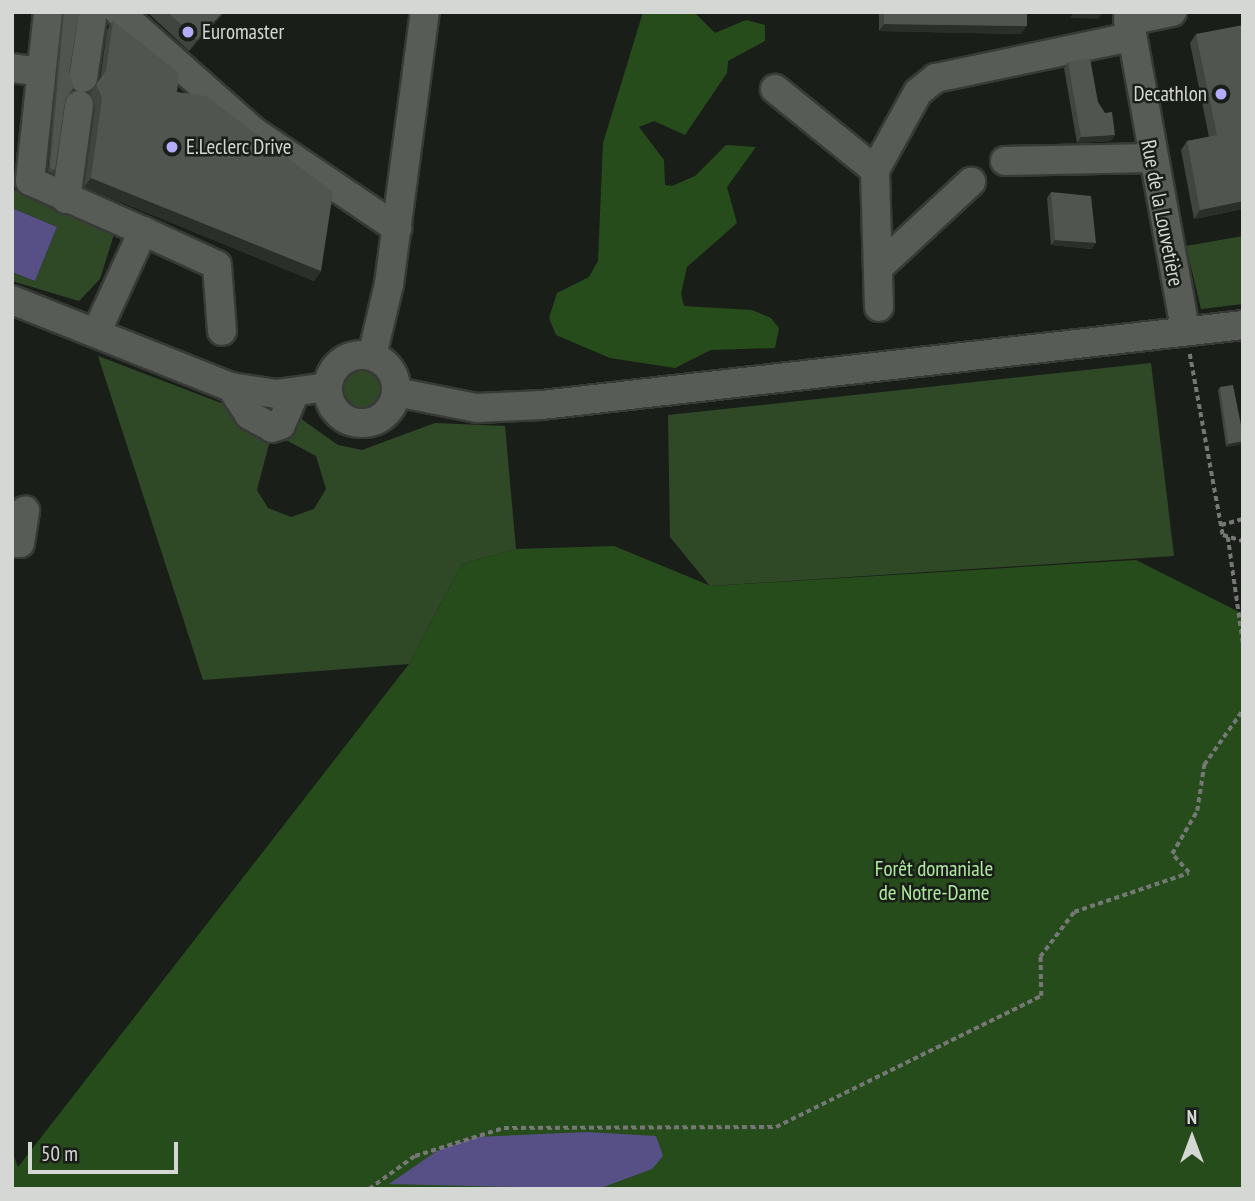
<!DOCTYPE html>
<html>
<head>
<meta charset="utf-8">
<style>
	body { margin:0 }
	#map { position:relative; width:1255px; height:1201px; overflow:hidden; background:#1a1e19; font-family:"PT Sans Narrow",sans-serif }
	div>[style] { position:absolute }
	[style*='--x'] { left:calc(var(--x)*1px); top:calc(var(--y)*1px); width:calc(var(--w)*1px); rotate:calc(var(--a)*1deg) }
	.green>* { inset:0; background:#2f4927 }
	.round { border-radius:50% }
	.forest>* { inset:0; background:#274c1b }
	.water>* { inset:0; background:#575087 }
	.path>* { height:3.5px; margin-top:-1.75px; transform-origin:0; background:repeating-linear-gradient(90deg,#757874 0 5px,transparent 0 8.5px) }
	.roads { filter:drop-shadow(2px 0 #383a37) drop-shadow(-2px 0 #383a37) drop-shadow(0 2px #383a37) drop-shadow(0 -2px #383a37) }
	.minor>* { height:28px; margin:-14px; padding:0 14px; transform-origin:14px; border-radius:14px; background:#585c57 }
	.minor>.ring { margin:-14px; padding:0; box-sizing:content-box; background:none; border:28px solid #585c57; border-radius:50% }
	.wall>* { inset:0; background:#414540 }
	.shaded-wall>* { inset:0; background:#2b2f2a }
	.building>* { inset:0; background:#515550 }
	.dots>* { width:19px; height:19px; translate:-50% -50%; box-sizing:border-box; border:4px solid #1a1e19; border-radius:50% }
	span { translate:-50% -50%; white-space:nowrap; text-align:center; line-height:1.15; -webkit-text-stroke:5px #1a1e19; paint-order:stroke }
	.poi-label { font-size:21px; color:#d5d7d4 }
	.left { translate:0 -50%; text-align:left }
	.right { translate:-100% -50%; text-align:right }
	.street-label { font-size:21px; color:#d5d7d4 }
	.park-label { font-size:21px; color:#b0ea9f }
	.frame { position:absolute; inset:0; border:14px solid #d5d7d4; pointer-events:none }
	.north { position:absolute; left:1157px; top:1103px; width:70px; height:70px; -webkit-text-stroke:5px #1a1e19; paint-order:stroke; rotate:0deg; font-size:19px; font-weight:700; line-height:28px; text-align:center; color:#d5d7d4 }
	.north::after { content:''; display:block; margin:auto; width:24px; height:32px; background:#d5d7d4; clip-path:polygon(50% 0,100% 100%,50% 72%,0 100%) }
	.scale { position:absolute; left:28px; top:1142px; width:150px; height:32px; box-sizing:border-box; border:4px solid #d5d7d4; border-top:0; padding-left:9px; font-size:21px; line-height:24px; white-space:nowrap; color:#d5d7d4; -webkit-text-stroke:5px #1a1e19; paint-order:stroke }
</style>
</head>
<body>
<div id="map">
	<div class="green">
		<div style="clip-path:polygon(12px 189px,115px 231px,100px 279px,79px 301px,12px 281px,12px 272px,35px 281px,57px 227px,12px 208px)"></div>
		<div style="clip-path:polygon(1243px 236px,1243px 304px,1201px 309px,1186px 246px)"></div>
		<div style="clip-path:polygon(98px 356px,229px 406px,271px 436px,257px 490px,268px 508px,291px 517px,314px 509px,326px 489px,316px 456px,284px 439px,297px 416px,338px 445px,362px 450px,435px 423px,505px 426px,516px 549px,462px 564px,409px 664px,203px 680px)"></div>
		<div class="round" style="left:335px;top:361px;width:54px;height:54px"></div>
		<div style="clip-path:polygon(1151px 363px,1174px 556px,710px 586px,670px 537px,668px 415px)"></div>
	</div>
	<div class="forest">
		<div style="clip-path:polygon(643px 12px,694px 12px,715px 33px,746px 20px,765px 25px,765px 41px,728px 61px,727px 73px,685px 135px,654px 121px,639px 127px,664px 160px,665px 185px,672px 186px,695px 176px,726px 145px,756px 147px,727px 187px,737px 223px,687px 267px,681px 294px,684px 306px,752px 310px,771px 318px,779px 328px,775px 348px,711px 350px,675px 368px,610px 358px,556px 335px,549px 318px,557px 293px,589px 277px,598px 261px,603px 143px)"></div>
		<div style="clip-path:polygon(614px 546px,711px 586px,1136px 560px,1243px 614px,1243px 1189px,12px 1189px,12px 1151px,18px 1167px,409px 664px,462px 564px,516px 549px)"></div>
	</div>
	<div class="water">
		<div style="clip-path:polygon(12px 208px,57px 227px,35px 281px,12px 272px)"></div>
		<div style="clip-path:polygon(587px 1132px,656px 1136px,663px 1156px,652px 1169px,598px 1189px,389px 1184px,437px 1151px,475px 1137px)"></div>
	</div>
	<div class="path">
		<div style="--x:1190;--y:354;--w:184;--a:79.7"></div>
		<div style="--x:1223;--y:535;--w:21;--a:17"></div>
		<div style="--x:1221;--y:525;--w:23;--a:-15"></div>
		<div style="--x:1228;--y:537;--w:107;--a:81.9"></div>
		<div style="--x:369;--y:1189;--w:57;--a:-35.7"></div>
		<div style="--x:415;--y:1156;--w:93;--a:-17.5"></div>
		<div style="--x:504;--y:1128;--w:272;--a:-0.2"></div>
		<div style="--x:776;--y:1127;--w:296;--a:-26.3"></div>
		<div style="--x:1041;--y:996;--w:39;--a:-91"></div>
		<div style="--x:1040;--y:957;--w:56;--a:-52.9"></div>
		<div style="--x:1074;--y:912;--w:121;--a:-18.7"></div>
		<div style="--x:1189;--y:873;--w:25;--a:-132"></div>
		<div style="--x:1172;--y:854;--w:50;--a:-59.8"></div>
		<div style="--x:1197;--y:811;--w:47;--a:-81.3"></div>
		<div style="--x:1204;--y:765;--w:67;--a:-54.7"></div>
	</div>
	<div class="roads">
		<div class="minor">
			<div style="--x:48;--y:12;--w:170;--a:96.1"></div>
			<div style="--x:30;--y:181;--w:124;--a:23.9"></div>
			<div style="--x:143;--y:231;--w:112;--a:114.7"></div>
			<div style="--x:119;--y:12;--w:179;--a:41.6"></div>
			<div style="--x:253;--y:131;--w:174;--a:34"></div>
			<div style="--x:1128;--y:12;--w:323;--a:79.8"></div>
			<div style="--x:1128;--y:21;--w:45;--a:-11.6"></div>
			<div style="--x:12;--y:68;--w:28;--a:8"></div>
			<div style="--x:83;--y:78;--w:67;--a:-81.4"></div>
			<div style="--x:775;--y:89;--w:129;--a:39"></div>
			<div style="--x:1005;--y:161;--w:146;--a:-1.2"></div>
			<div style="--x:66;--y:199;--w:95;--a:-82.1"></div>
			<div style="--x:143;--y:231;--w:81;--a:24.7"></div>
			<div style="--x:217;--y:265;--w:66;--a:85.7"></div>
			<div style="--x:878;--y:268;--w:127;--a:-42.8"></div>
			<div style="--x:12;--y:300;--w:236;--a:21.7"></div>
			<div style="--x:231;--y:387;--w:46;--a:8.8"></div>
			<div style="--x:276;--y:394;--w:51;--a:-7.8"></div>
			<div style="--x:879;--y:307;--w:137;--a:-91.7"></div>
			<div style="--x:875;--y:170;--w:89;--a:-61.1"></div>
			<div style="--x:918;--y:92;--w:23;--a:-38"></div>
			<div style="--x:936;--y:78;--w:198;--a:-11.9"></div>
			<div class="ring" style="left:328px;top:355px;width:40px;height:40px"></div>
			<div style="--x:372;--y:356;--w:74;--a:-76.7"></div>
			<div style="--x:389;--y:284;--w:274;--a:-82.5"></div>
			<div style="--x:231;--y:387;--w:33;--a:57"></div>
			<div style="--x:249;--y:415;--w:26;--a:29"></div>
			<div style="--x:272;--y:428;--w:9;--a:-18"></div>
			<div style="--x:281;--y:425;--w:34;--a:-67"></div>
			<div style="--x:396;--y:392;--w:83;--a:11.2"></div>
			<div style="--x:477;--y:408;--w:65;--a:-2.6"></div>
			<div style="--x:542;--y:405;--w:706;--a:-6.51"></div>
			<div style="--x:12;--y:543;--w:8;--a:0"></div>
			<div style="--x:20;--y:543;--w:33;--a:-81"></div>
		</div>
	</div>
	<div class="wall">
		<div style="clip-path:polygon(62px 12px,79px 12px,55px 170px,53px 173px,48px 171px)"></div>
		<div style="clip-path:polygon(147px 12px,225px 12px,189px 51px)"></div>
		<div style="clip-path:polygon(879px 12px,1027px 12px,1021px 34px,879px 31px)"></div>
		<div style="clip-path:polygon(113px 21px,177px 92px,321px 271px,314px 281px,84px 187px,95px 107px,90px 93px,100px 80px,107px 30px)"></div>
		<div style="clip-path:polygon(1196px 34px,1243px 209px,1194px 219px,1181px 150px,1187px 141px,1209px 137px,1190px 43px)"></div>
		<div style="clip-path:polygon(1068px 62px,1098px 102px,1111px 141px,1077px 143px,1064px 68px)"></div>
		<div style="clip-path:polygon(1051px 192px,1092px 249px,1051px 245px,1047px 198px)"></div>
		<div style="clip-path:polygon(1220px 387px,1242px 444px,1226px 447px,1218px 390px)"></div>
	</div>
	<div class="shaded-wall">
		<div style="clip-path:polygon(223px 12px,225px 12px,189px 51px,197px 40px)"></div>
		<div style="clip-path:polygon(1074px 12px,1102px 13px,1098px 19px,1070px 18px)"></div>
		<div style="clip-path:polygon(884px 24px,1027px 26px,1021px 34px,879px 31px)"></div>
		<div style="clip-path:polygon(1115px 135px,1111px 141px,1077px 143px,1081px 137px)"></div>
		<div style="clip-path:polygon(91px 178px,321px 271px,314px 281px,84px 187px)"></div>
		<div style="clip-path:polygon(1243px 201px,1243px 209px,1194px 219px,1200px 210px)"></div>
		<div style="clip-path:polygon(1055px 240px,1096px 243px,1092px 249px,1051px 245px)"></div>
		<div style="clip-path:polygon(1243px 441px,1242px 444px,1226px 447px,1228px 444px)"></div>
	</div>
	<div class="building">
		<div style="clip-path:polygon(64px 12px,79px 12px,69px 72px,74px 87px,65px 100px,55px 170px,50px 168px)"></div>
		<div style="clip-path:polygon(168px 12px,223px 12px,197px 40px)"></div>
		<div style="clip-path:polygon(884px 12px,1027px 12px,1027px 26px,884px 24px)"></div>
		<div style="clip-path:polygon(113px 21px,179px 73px,177px 92px,206px 96px,333px 192px,321px 271px,91px 178px,102px 98px,96px 84px,106px 71px)"></div>
		<div style="clip-path:polygon(1243px 25px,1243px 201px,1200px 210px,1187px 141px,1217px 135px,1196px 34px)"></div>
		<div style="clip-path:polygon(1090px 58px,1098px 102px,1105px 113px,1112px 112px,1115px 135px,1081px 137px,1068px 62px)"></div>
		<div style="clip-path:polygon(1051px 192px,1091px 196px,1096px 243px,1055px 240px)"></div>
		<div style="clip-path:polygon(1233px 385px,1243px 435px,1243px 441px,1228px 444px,1220px 387px)"></div>
	</div>
	<div class="dots">
		<div style="left:188px;top:32px;background:#b4acf9"></div>
		<div style="left:1221px;top:94px;background:#b4acf9"></div>
		<div style="left:172px;top:147px;background:#b4acf9"></div>
	</div>
	<div class="poi-label">
		<span class="left" style="left:202px;top:32px">Euromaster</span>
		<span class="right" style="left:1207px;top:94px">Decathlon</span>
		<span class="left" style="left:186px;top:147px">E.Leclerc Drive</span>
	</div>
	<div class="street-label">
		<span style="left:1162px;top:213px;rotate:79deg">Rue de la Louvetière</span>
	</div>
	<div class="park-label">
		<span style="left:934px;top:881px">Forêt domaniale<br>de Notre-Dame</span>
	</div>
	<div class="frame"></div>
	<div class="north">N</div>
	<div class="scale">50 m</div>
</div>
</body>
</html>
